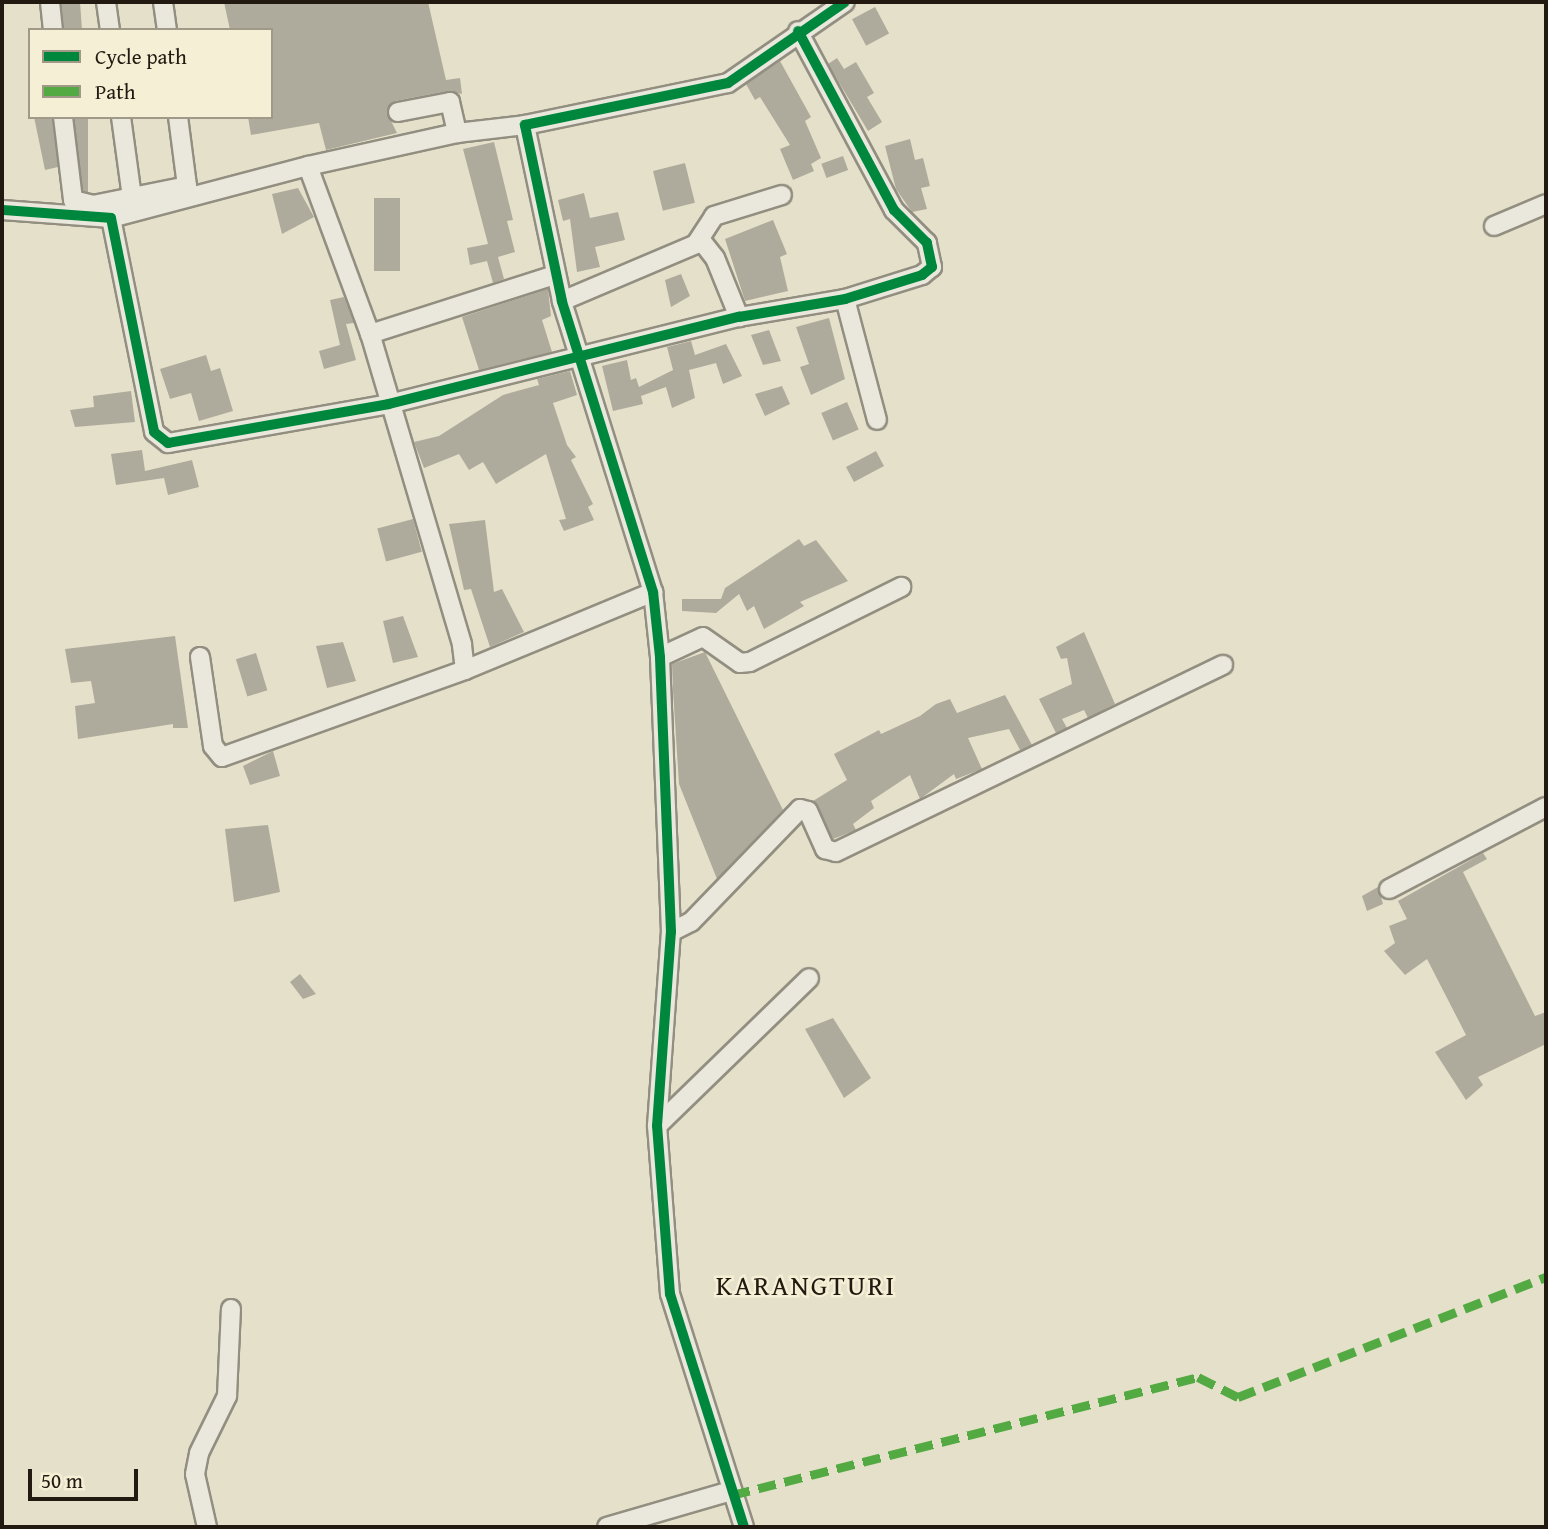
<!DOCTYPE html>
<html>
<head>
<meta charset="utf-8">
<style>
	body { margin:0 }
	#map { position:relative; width:1548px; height:1529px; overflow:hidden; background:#e5e0ca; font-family:"Gentium Book Plus",serif }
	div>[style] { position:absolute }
	.building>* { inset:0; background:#afab9c; transform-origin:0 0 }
	.roads { filter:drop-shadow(2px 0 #928e80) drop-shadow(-2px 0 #928e80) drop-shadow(0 2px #928e80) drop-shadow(0 -2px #928e80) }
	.minor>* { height:18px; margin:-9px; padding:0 9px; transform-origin:9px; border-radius:9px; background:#eae8dc }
	.quiet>* { height:9px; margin-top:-4.5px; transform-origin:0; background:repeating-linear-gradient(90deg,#53a942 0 18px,transparent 0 27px) }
	.cycleway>* { height:10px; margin:-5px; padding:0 5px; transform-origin:5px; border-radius:5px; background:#00873e }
	span { translate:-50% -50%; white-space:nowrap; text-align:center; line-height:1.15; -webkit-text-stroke:5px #f5efd5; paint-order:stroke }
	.quarter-label { font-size:28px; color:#221911; letter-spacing:2px }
	.frame { position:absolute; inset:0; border:4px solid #221911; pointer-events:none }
	.legend { position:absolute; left:28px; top:28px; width:245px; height:91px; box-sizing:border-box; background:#f5efd5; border:2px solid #a19987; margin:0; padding:9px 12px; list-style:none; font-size:21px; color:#221911 }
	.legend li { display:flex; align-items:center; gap:14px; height:35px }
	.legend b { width:35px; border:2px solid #a19987 }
	.scale { position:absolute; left:28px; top:1469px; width:110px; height:32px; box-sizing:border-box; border:4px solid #221911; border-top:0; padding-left:9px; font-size:21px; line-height:24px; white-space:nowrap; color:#221911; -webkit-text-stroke:5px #f5efd5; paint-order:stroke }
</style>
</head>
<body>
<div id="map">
	<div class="building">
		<i style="clip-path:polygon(61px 2px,80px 2px,82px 30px,64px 30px)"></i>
		<i style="clip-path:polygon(224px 2px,428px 2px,446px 80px,460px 78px,462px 94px,448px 91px,395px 101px,387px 113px,397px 133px,326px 150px,319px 123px,251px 135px,248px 117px,271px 117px,271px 30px,230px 30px)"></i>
		<i style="left:875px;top:7px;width:30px;height:26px;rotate:62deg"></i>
		<i style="clip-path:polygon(837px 58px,844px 69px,856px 62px,874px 93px,867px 97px,882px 122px,868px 131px,828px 64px)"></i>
		<i style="clip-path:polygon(780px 61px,811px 117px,805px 121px,821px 158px,811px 164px,814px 171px,793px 180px,780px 149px,790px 145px,760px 97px,755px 100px,746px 84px)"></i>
		<i style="clip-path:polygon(34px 117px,52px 117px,58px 167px,45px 170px)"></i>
		<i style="left:74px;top:117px;width:14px;height:75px"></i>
		<i style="clip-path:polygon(910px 139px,915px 160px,923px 158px,930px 186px,921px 188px,927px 209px,912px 212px,896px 189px,885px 146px)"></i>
		<i style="clip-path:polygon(494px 142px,513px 220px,507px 221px,515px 252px,498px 257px,504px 279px,493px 283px,487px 261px,470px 265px,467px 248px,488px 244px,463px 149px)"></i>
		<i style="left:843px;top:156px;width:15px;height:23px;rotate:70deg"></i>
		<i style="left:685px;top:163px;width:41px;height:33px;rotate:76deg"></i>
		<i style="clip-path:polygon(298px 188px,314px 217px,282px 234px,272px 194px)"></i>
		<i style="clip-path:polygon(584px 193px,590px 218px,618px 212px,625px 240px,595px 247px,600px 267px,577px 272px,570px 219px,563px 221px,558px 200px)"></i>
		<i style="left:374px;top:198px;width:26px;height:73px"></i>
		<i style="clip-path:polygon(773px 220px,787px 254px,780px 257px,788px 291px,745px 301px,725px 239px)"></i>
		<i style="clip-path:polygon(681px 274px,690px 296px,671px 307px,665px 280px)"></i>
		<i style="clip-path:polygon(548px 289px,551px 316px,542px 320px,552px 352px,479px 370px,462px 317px)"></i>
		<i style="clip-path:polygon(344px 297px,354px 323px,346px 324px,356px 360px,324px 369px,319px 351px,340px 345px,330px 300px)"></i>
		<i style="clip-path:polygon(829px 318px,845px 379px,811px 395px,800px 367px,809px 364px,796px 327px)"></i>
		<i style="clip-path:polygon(769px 330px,781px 361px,763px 365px,751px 335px)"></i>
		<i style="clip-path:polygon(691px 341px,695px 355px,726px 344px,742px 376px,723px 384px,716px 363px,689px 370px,695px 398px,672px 408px,666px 387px,641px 396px,643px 404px,613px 411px,602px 366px,627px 360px,631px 380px,636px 378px,639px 387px,673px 370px,667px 347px)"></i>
		<i style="clip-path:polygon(206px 355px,211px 371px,220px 368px,233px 411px,199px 421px,191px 393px,170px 399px,160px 369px)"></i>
		<i style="clip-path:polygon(570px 371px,577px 395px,553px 403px,567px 445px,576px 457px,571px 460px,593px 504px,588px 507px,594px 520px,564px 531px,559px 520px,566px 519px,546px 454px,496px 484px,483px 462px,469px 470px,459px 454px,424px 468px,414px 442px,439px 436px,503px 395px,539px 385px,537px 379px)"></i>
		<i style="clip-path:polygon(782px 386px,790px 404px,765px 416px,755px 394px)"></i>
		<i style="clip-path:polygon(131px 391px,135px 422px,75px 427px,70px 410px,94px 407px,93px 396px)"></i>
		<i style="left:847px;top:402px;width:30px;height:28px;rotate:67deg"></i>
		<i style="clip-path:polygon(142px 450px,145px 471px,192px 460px,199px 487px,168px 495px,164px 478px,116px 485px,111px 454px)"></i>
		<i style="left:876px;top:451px;width:17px;height:34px;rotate:62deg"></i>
		<i style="left:413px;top:519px;width:34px;height:37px;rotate:75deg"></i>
		<i style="clip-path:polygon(485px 520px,494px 592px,502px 589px,524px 632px,490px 647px,471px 589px,464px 590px,449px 524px)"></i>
		<i style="clip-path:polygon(799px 539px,804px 546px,816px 540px,848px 581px,800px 602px,804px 606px,764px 629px,754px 606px,747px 611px,739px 594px,716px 613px,682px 611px,682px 599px,721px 599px,725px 588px)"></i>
		<i style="clip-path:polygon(403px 616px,418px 657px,393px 663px,383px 621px)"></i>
		<i style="clip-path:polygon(1084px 632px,1115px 704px,1088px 718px,1084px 710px,1062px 719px,1067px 728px,1056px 733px,1039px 699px,1072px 684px,1067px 658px,1061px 659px,1056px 647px)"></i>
		<i style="clip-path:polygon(175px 636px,188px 728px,173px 728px,173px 724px,78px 739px,75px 706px,95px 703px,91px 681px,71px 683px,65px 649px)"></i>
		<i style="clip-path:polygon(343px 642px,356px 681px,327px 688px,316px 646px)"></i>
		<i style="clip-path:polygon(705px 652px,783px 810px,717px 879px,679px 784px,673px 690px,672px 664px)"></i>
		<i style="left:256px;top:653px;width:39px;height:21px;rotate:73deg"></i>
		<i style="clip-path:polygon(1005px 695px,1032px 745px,1020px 750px,1009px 729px,968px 738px,982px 769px,956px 779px,954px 774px,920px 799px,910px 775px,871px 801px,874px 808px,853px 824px,856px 830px,833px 839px,813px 801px,847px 780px,834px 754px,879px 730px,881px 734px,920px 716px,936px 704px,950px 699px,957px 713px)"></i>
		<i style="clip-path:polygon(273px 751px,280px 776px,250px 785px,243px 766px)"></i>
		<i style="clip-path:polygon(268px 825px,280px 892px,234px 902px,225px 829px)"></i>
		<i style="clip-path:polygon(1483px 853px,1487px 859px,1463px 872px,1535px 1016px,1546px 1012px,1546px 1044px,1478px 1077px,1483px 1085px,1466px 1100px,1435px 1052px,1466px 1035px,1427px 959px,1405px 975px,1384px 951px,1395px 943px,1389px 926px,1407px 919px,1398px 901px)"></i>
		<i style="clip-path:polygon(1378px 887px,1383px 904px,1367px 911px,1362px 896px)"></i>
		<i style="clip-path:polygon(300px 974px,316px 994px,303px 999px,290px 982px)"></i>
		<i style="clip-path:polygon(833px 1018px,871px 1078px,844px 1098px,805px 1029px)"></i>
	</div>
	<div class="roads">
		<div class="minor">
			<i style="left:50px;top:2px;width:28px;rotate:84deg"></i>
			<i style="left:106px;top:2px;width:28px;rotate:82deg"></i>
			<i style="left:163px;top:2px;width:28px;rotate:82deg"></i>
			<i style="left:398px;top:112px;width:53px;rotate:-10.9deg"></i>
			<i style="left:450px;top:102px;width:32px;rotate:77deg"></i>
			<i style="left:63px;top:117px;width:84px;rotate:83.1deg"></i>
			<i style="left:73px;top:200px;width:21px;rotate:14deg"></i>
			<i style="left:93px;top:205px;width:96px;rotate:-11.4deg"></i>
			<i style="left:187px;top:186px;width:70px;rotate:-97.4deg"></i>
			<i style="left:121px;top:117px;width:81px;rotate:82.2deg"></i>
			<i style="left:2px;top:210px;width:109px;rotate:4.2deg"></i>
			<i style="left:111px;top:218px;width:218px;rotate:78.6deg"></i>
			<i style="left:154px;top:432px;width:18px;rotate:38deg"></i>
			<i style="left:168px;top:443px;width:224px;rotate:-10deg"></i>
			<i style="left:389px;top:404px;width:361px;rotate:-14deg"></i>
			<i style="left:739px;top:317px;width:108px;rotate:-9.6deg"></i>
			<i style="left:845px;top:299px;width:81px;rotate:-17.3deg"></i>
			<i style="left:922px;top:275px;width:13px;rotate:-39deg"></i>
			<i style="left:932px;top:267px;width:25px;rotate:-102deg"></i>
			<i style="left:927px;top:243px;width:47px;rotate:-135deg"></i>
			<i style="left:894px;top:210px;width:203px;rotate:-118.2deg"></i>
			<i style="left:111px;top:218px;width:204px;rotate:-14.8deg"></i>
			<i style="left:308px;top:166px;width:153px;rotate:-12.5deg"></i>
			<i style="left:457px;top:133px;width:68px;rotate:-6.7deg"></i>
			<i style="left:1494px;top:226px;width:56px;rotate:-22.9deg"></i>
			<i style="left:700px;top:239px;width:24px;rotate:52deg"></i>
			<i style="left:715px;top:258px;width:64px;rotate:67.9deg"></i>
			<i style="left:845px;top:299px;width:125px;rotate:75.2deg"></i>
			<i style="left:562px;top:301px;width:146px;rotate:-23deg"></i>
			<i style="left:696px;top:244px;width:33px;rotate:-57deg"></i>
			<i style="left:714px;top:216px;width:71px;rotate:-17.2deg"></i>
			<i style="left:370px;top:334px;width:194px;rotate:-17.7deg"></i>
			<i style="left:200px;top:657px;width:90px;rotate:81.7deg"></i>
			<i style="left:213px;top:746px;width:14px;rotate:51deg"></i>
			<i style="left:222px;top:757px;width:258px;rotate:-19.7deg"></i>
			<i style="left:465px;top:670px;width:26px;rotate:-97deg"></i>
			<i style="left:462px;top:644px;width:323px;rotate:-106.5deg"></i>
			<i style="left:370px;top:334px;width:179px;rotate:-110.3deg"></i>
			<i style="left:660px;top:657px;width:47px;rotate:-24.9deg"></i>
			<i style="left:703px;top:637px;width:45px;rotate:35.1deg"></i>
			<i style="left:740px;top:663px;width:10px;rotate:-6deg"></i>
			<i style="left:750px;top:662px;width:169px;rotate:-26.4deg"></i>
			<i style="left:465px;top:670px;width:204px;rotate:-22.5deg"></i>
			<i style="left:1389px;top:889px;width:177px;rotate:-27.6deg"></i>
			<i style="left:671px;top:932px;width:22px;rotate:-27deg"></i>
			<i style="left:691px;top:922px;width:157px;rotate:-46deg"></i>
			<i style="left:800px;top:809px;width:8px;rotate:14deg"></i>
			<i style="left:808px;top:811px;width:42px;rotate:65.9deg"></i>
			<i style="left:825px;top:849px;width:11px;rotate:15deg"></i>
			<i style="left:836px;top:852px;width:430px;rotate:-25.8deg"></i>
			<i style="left:657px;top:1126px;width:212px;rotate:-44.2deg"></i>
			<i style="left:207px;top:1527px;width:54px;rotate:-102.8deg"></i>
			<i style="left:195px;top:1474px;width:21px;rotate:-79deg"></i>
			<i style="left:199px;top:1453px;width:64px;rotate:-63.8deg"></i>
			<i style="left:227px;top:1396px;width:87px;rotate:-87.4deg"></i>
			<i style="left:607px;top:1527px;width:129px;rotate:-16.2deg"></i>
			<i style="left:744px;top:1527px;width:244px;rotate:-107.6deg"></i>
			<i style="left:670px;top:1294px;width:169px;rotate:-94.4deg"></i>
			<i style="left:657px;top:1126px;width:195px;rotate:-85.9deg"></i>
			<i style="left:671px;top:932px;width:275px;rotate:-92.3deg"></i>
			<i style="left:660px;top:657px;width:65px;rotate:-96.1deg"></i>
			<i style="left:653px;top:592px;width:305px;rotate:-107.4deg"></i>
			<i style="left:562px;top:301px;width:180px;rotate:-101.9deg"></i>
			<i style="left:525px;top:125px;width:207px;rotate:-11.7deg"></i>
			<i style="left:728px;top:83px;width:142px;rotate:-34.7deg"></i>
		</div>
	</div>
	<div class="quiet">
		<i style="left:732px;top:1495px;width:481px;rotate:-14.2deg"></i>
		<i style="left:1198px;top:1377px;width:45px;rotate:26.6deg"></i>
		<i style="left:1238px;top:1397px;width:331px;rotate:-21.3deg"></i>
	</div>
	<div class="cycleway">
		<i style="left:2px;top:210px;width:109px;rotate:4.2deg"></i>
		<i style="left:111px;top:218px;width:218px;rotate:78.6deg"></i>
		<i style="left:154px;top:432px;width:18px;rotate:38deg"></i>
		<i style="left:168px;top:443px;width:224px;rotate:-10deg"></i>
		<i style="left:389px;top:404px;width:361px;rotate:-14deg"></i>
		<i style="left:739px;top:317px;width:108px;rotate:-9.6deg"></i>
		<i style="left:845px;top:299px;width:81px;rotate:-17.3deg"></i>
		<i style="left:922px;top:275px;width:13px;rotate:-39deg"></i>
		<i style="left:932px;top:267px;width:25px;rotate:-102deg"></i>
		<i style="left:927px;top:243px;width:47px;rotate:-135deg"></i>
		<i style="left:894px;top:210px;width:203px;rotate:-118.2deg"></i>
		<i style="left:744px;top:1527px;width:244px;rotate:-107.6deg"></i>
		<i style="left:670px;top:1294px;width:169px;rotate:-94.4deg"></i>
		<i style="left:657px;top:1126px;width:195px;rotate:-85.9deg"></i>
		<i style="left:671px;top:932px;width:275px;rotate:-92.3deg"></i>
		<i style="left:660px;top:657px;width:65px;rotate:-96.1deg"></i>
		<i style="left:653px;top:592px;width:305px;rotate:-107.4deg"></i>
		<i style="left:562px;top:301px;width:180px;rotate:-101.9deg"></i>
		<i style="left:525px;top:125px;width:207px;rotate:-11.7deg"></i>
		<i style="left:728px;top:83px;width:142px;rotate:-34.7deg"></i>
	</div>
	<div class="quarter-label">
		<span style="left:806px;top:1285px">KARANGTURI</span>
	</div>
	<div class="frame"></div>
	<ul class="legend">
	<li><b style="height:9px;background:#00873e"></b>Cycle path</li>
	<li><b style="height:9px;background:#53a942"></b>Path</li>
	</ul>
	<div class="scale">50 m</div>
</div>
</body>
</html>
